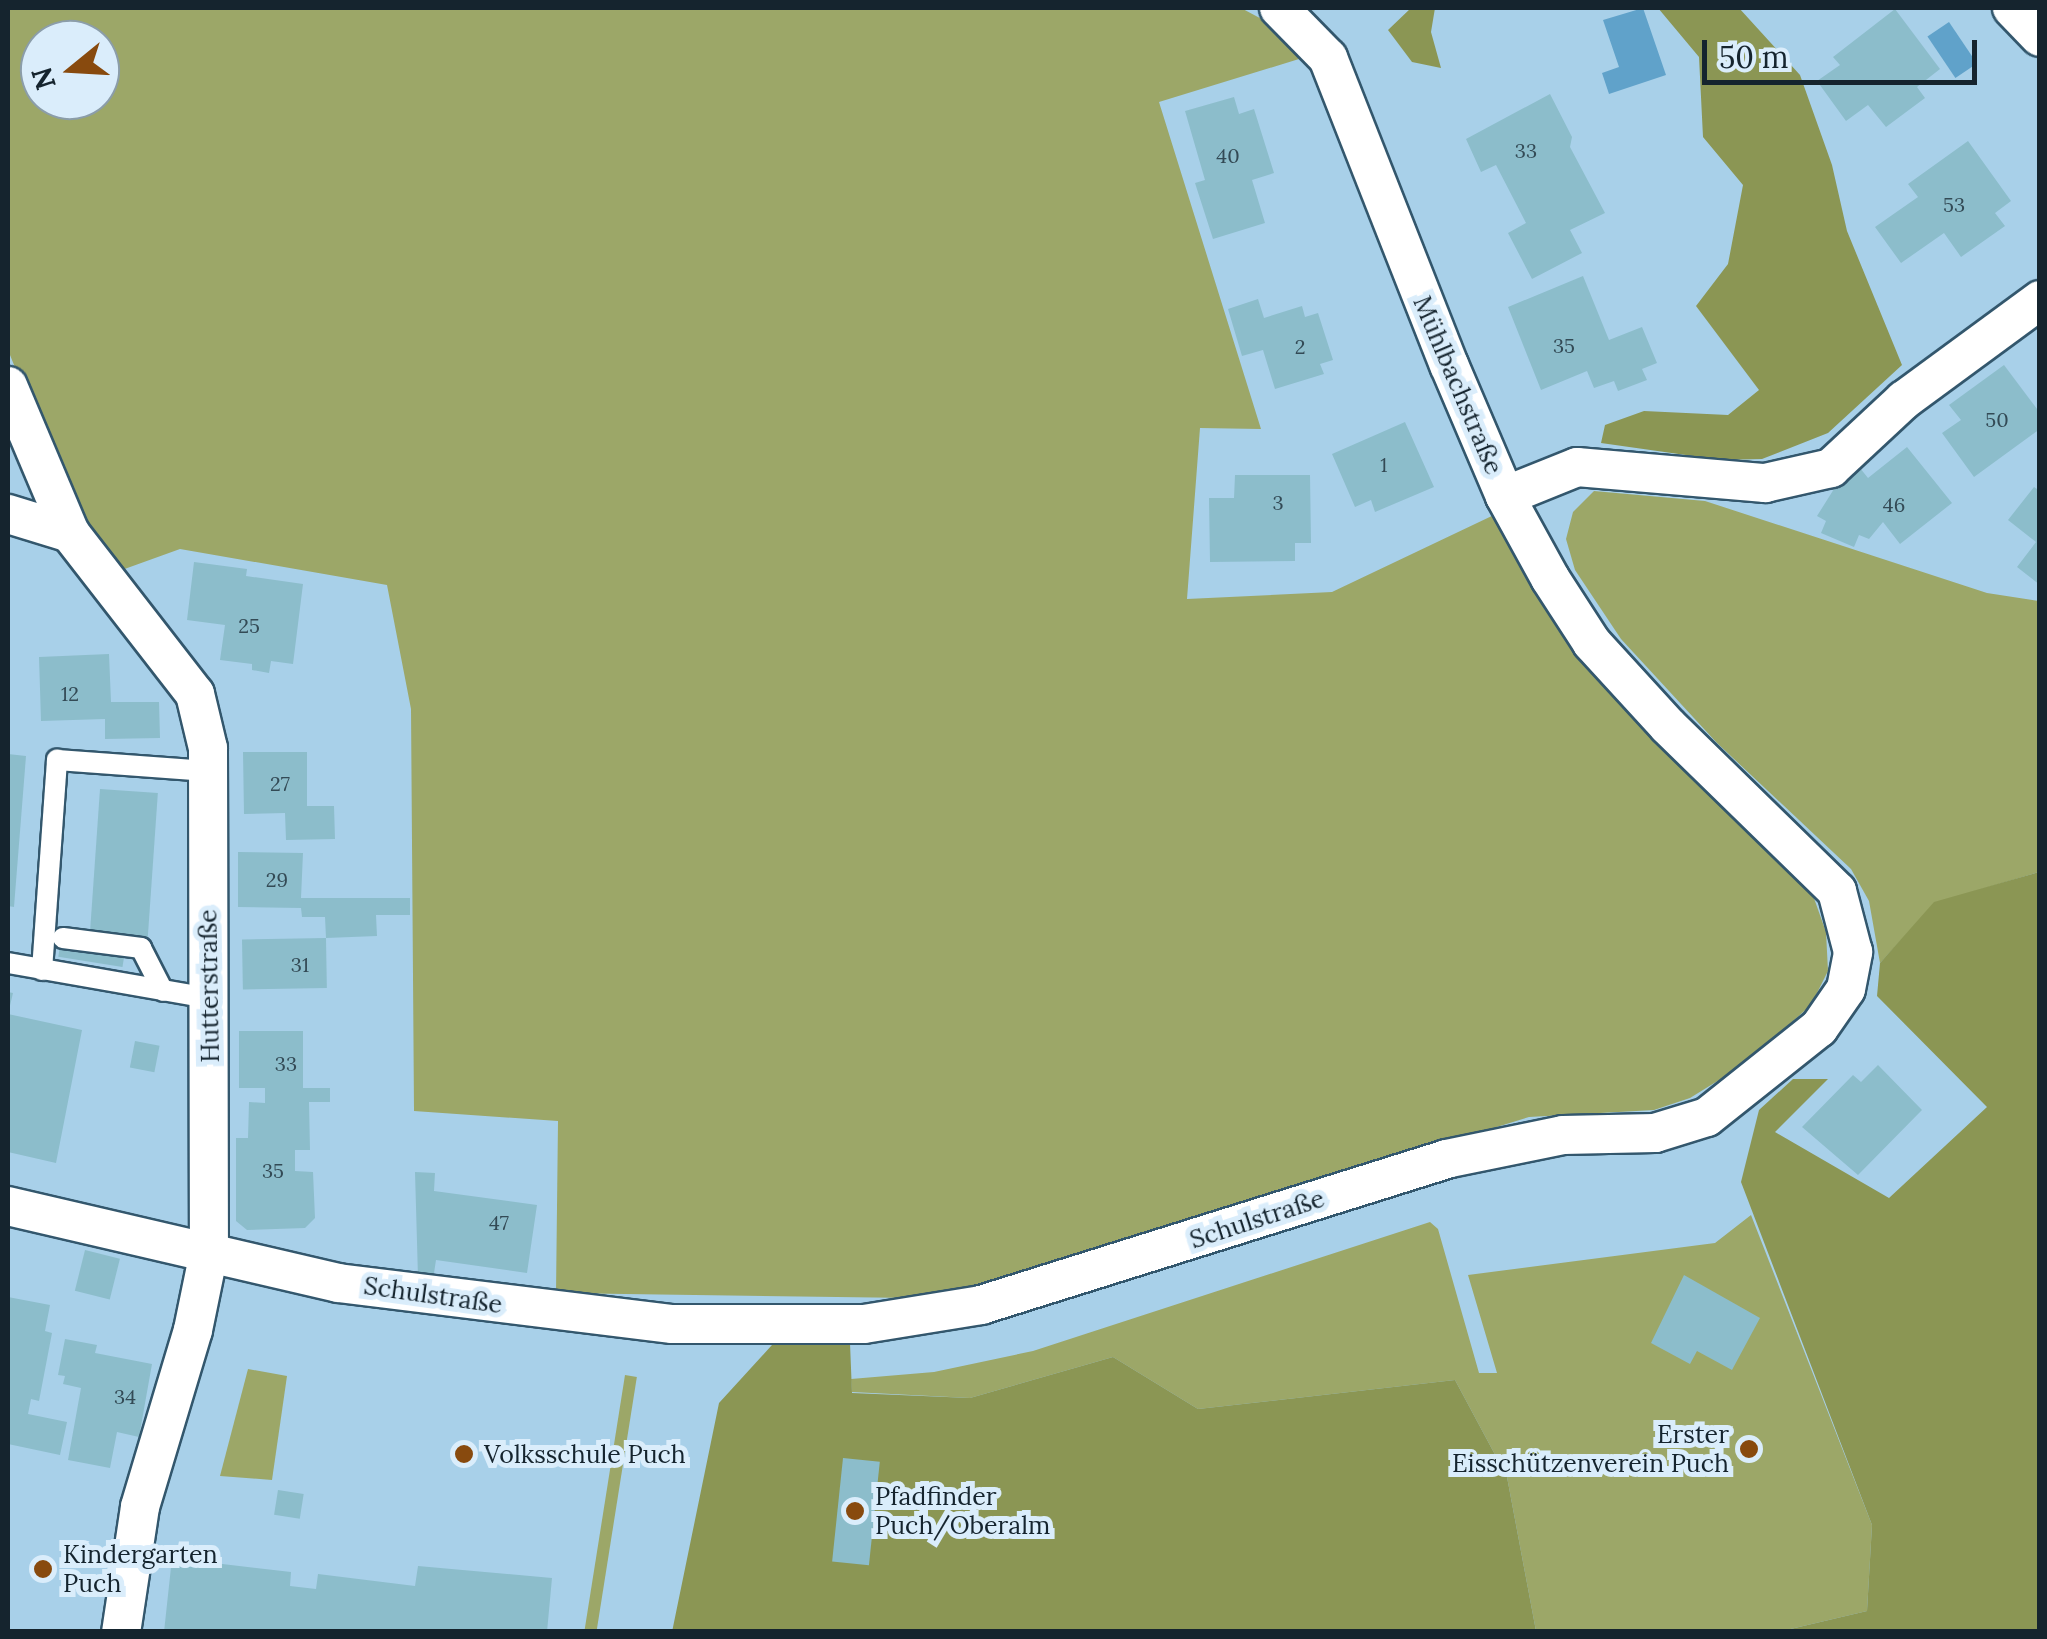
<!DOCTYPE html>
<html>
<head>
<meta charset="utf-8">
<style>
	body { margin:0 }
	#map { position:relative; width:2047px; height:1639px; overflow:hidden; background:#a8d0e9; font-family:Lora,serif }
	div>[style] { position:absolute }
	.green>* { inset:0; background:#9ca768; transform-origin:0 0 }
	.forest>* { inset:0; background:#8b9654 }
	.water>* { inset:0; background:#60a2ca; transform-origin:0 0 }
	.building>* { inset:0; background:#8cbdcb; transform-origin:0 0 }
	.roads { filter:drop-shadow(2px 0 #33576d) drop-shadow(-2px 0 #33576d) drop-shadow(0 2px #33576d) drop-shadow(0 -2px #33576d) }
	.service>* { height:20px; margin:-10px; padding:0 10px; transform-origin:10px; border-radius:10px; background:#fff }
	.minor>* { height:38px; margin:-19px; padding:0 19px; transform-origin:19px; border-radius:19px; background:#fff }
	.dots>* { width:28px; height:28px; translate:-50% -50%; box-sizing:border-box; border:5px solid #daedfb; border-radius:50% }
	span { translate:-50% -50%; white-space:nowrap; text-align:center; line-height:1.15; -webkit-text-stroke:10px #daedfb; paint-order:stroke }
	.number-label { font-size:20px; color:#334a55 }
	.number-label span { -webkit-text-stroke-width:0 }
	.street-label { font-size:25px; color:#15242e }
	.poi-label { font-size:25px; color:#15242e }
	.right { translate:-100% -50%; text-align:right }
	.left { translate:0 -50%; text-align:left }
	.frame { position:absolute; inset:0; border:10px solid #15242e; pointer-events:none }
	.north { position:absolute; left:20px; top:20px; width:100px; height:100px; box-sizing:border-box; background:#daedfb; border:2px solid #8b9da9; border-radius:50%; rotate:252deg; font-size:28px; font-weight:700; line-height:40px; text-align:center; color:#15242e }
	.north::after { content:''; display:block; margin:auto; width:35px; height:45px; background:#884a0e; clip-path:polygon(50% 0,100% 100%,50% 72%,0 100%) }
	.scale { position:absolute; left:1702px; top:40px; width:275px; height:45px; box-sizing:border-box; border:5px solid #15242e; border-top:0; padding-left:12px; font-size:30px; line-height:35px; white-space:nowrap; color:#15242e; -webkit-text-stroke:8px #daedfb; paint-order:stroke }
</style>
</head>
<body>
<div id="map">
	<div class="green">
		<i style="clip-path:polygon(evenodd,8px 8px,1241px 8px,1271px 24px,1299px 59px,1159px 102px,1261px 429px,1200px 428px,1187px 599px,1332px 592px,1496px 514px,1550px 613px,1639px 726px,1810px 887px,1826px 932px,1828px 971px,1811px 1005px,1745px 1064px,1690px 1098px,1654px 1110px,1529px 1117px,967px 1290px,912px 1298px,556px 1293px,558px 1121px,414px 1111px,411px 709px,387px 585px,180px 549px,119px 571px,80px 517px,36px 420px,8px 350px,8px 8px,40px 40px,100px 40px,100px 100px,40px 100px,40px 40px)"></i>
		<i style="clip-path:polygon(1594px 491px,1705px 501px,1987px 593px,2039px 601px,2039px 872px,1935px 903px,1880px 963px,1869px 901px,1851px 869px,1717px 743px,1621px 639px,1575px 570px,1566px 539px,1573px 512px)"></i>
		<i style="clip-path:polygon(1751px 1215px,1872px 1525px,1867px 1611px,1782px 1631px,1536px 1631px,1507px 1477px,1455px 1380px,1198px 1409px,1113px 1357px,970px 1398px,852px 1392px,851px 1379px,934px 1372px,1033px 1351px,1430px 1222px,1438px 1229px,1479px 1373px,1497px 1373px,1468px 1275px,1715px 1243px)"></i>
		<i style="clip-path:polygon(248px 1369px,287px 1376px,272px 1480px,220px 1476px)"></i>
		<i style="left:625px;top:1375px;width:12px;height:258px;rotate:9deg"></i>
	</div>
	<div class="forest">
		<i style="clip-path:polygon(1411px 8px,1435px 8px,1431px 32px,1441px 68px,1412px 62px,1388px 30px)"></i>
		<i style="clip-path:polygon(1658px 8px,1739px 8px,1800px 75px,1832px 165px,1847px 231px,1902px 365px,1828px 433px,1762px 459px,1721px 460px,1601px 443px,1605px 425px,1644px 411px,1728px 415px,1759px 390px,1696px 306px,1728px 264px,1743px 185px,1703px 137px,1699px 57px)"></i>
		<i style="clip-path:polygon(2039px 872px,2039px 1631px,1782px 1631px,1867px 1611px,1872px 1525px,1741px 1182px,1759px 1110px,1793px 1079px,1828px 1079px,1775px 1132px,1889px 1198px,1987px 1107px,1877px 996px,1880px 963px,1934px 902px)"></i>
		<i style="clip-path:polygon(850px 1343px,852px 1393px,970px 1398px,1113px 1357px,1198px 1409px,1455px 1380px,1507px 1477px,1536px 1631px,672px 1632px,719px 1403px,772px 1345px)"></i>
	</div>
	<div class="water">
		<i style="clip-path:polygon(1643px 8px,1666px 75px,1609px 94px,1602px 73px,1619px 67px,1603px 20px)"></i>
		<i style="left:1949px;top:22px;width:50px;height:26px;rotate:56deg"></i>
	</div>
	<div class="building">
		<i style="clip-path:polygon(1895px 9px,1940px 69px,1917px 87px,1925px 98px,1886px 127px,1868px 105px,1846px 121px,1817px 81px,1840px 65px,1833px 57px)"></i>
		<i style="clip-path:polygon(1550px 94px,1572px 137px,1570px 147px,1605px 213px,1570px 230px,1582px 253px,1532px 279px,1508px 233px,1526px 223px,1496px 165px,1481px 172px,1466px 139px)"></i>
		<i style="clip-path:polygon(1234px 97px,1239px 114px,1254px 109px,1274px 173px,1252px 180px,1265px 223px,1213px 239px,1195px 183px,1205px 180px,1185px 111px)"></i>
		<i style="clip-path:polygon(1968px 141px,2011px 201px,1995px 213px,2005px 226px,1961px 257px,1944px 233px,1901px 263px,1875px 227px,1918px 197px,1908px 184px)"></i>
		<i style="clip-path:polygon(1583px 276px,1609px 340px,1642px 327px,1657px 363px,1642px 369px,1647px 380px,1618px 391px,1614px 381px,1594px 388px,1587px 371px,1541px 390px,1508px 307px)"></i>
		<i style="clip-path:polygon(1258px 299px,1264px 318px,1302px 306px,1305px 317px,1318px 313px,1333px 360px,1320px 364px,1324px 374px,1275px 389px,1263px 350px,1242px 356px,1228px 309px)"></i>
		<i style="clip-path:polygon(2004px 365px,2040px 413px,2040px 429px,1974px 477px,1942px 433px,1961px 420px,1949px 405px)"></i>
		<i style="clip-path:polygon(1405px 422px,1434px 487px,1375px 512px,1371px 500px,1355px 507px,1332px 454px)"></i>
		<i style="clip-path:polygon(1907px 447px,1952px 503px,1900px 544px,1883px 522px,1869px 539px,1859px 535px,1854px 547px,1821px 533px,1826px 521px,1817px 516px,1839px 481px,1860px 468px,1868px 478px)"></i>
		<i style="clip-path:polygon(1235px 475px,1310px 475px,1311px 543px,1295px 543px,1295px 561px,1210px 562px,1209px 498px,1234px 498px)"></i>
		<i style="clip-path:polygon(2034px 487px,2040px 491px,2040px 585px,2017px 567px,2036px 542px,2008px 520px)"></i>
		<i style="clip-path:polygon(194px 562px,247px 569px,246px 576px,303px 584px,293px 664px,271px 661px,269px 673px,252px 670px,252px 664px,220px 660px,225px 625px,187px 620px)"></i>
		<i style="clip-path:polygon(109px 654px,111px 702px,159px 702px,160px 738px,105px 739px,105px 719px,41px 721px,39px 657px)"></i>
		<i style="clip-path:polygon(243px 752px,307px 752px,307px 806px,334px 806px,335px 839px,286px 840px,285px 813px,244px 814px)"></i>
		<i style="clip-path:polygon(8px 754px,26px 756px,14px 907px,8px 906px)"></i>
		<i style="left:100px;top:789px;width:58px;height:146px;rotate:4deg"></i>
		<i style="clip-path:polygon(238px 852px,303px 853px,301px 898px,410px 898px,410px 915px,376px 915px,377px 936px,326px 938px,325px 917px,302px 917px,301px 908px,238px 907px)"></i>
		<i style="left:326px;top:938px;width:50px;height:84px;rotate:89deg"></i>
		<i style="left:60px;top:946px;width:65px;height:11px;rotate:9deg"></i>
		<i style="clip-path:polygon(8px 992px,13px 993px,8px 1014px,82px 1030px,56px 1163px,8px 1152px)"></i>
		<i style="clip-path:polygon(239px 1031px,303px 1031px,303px 1088px,330px 1088px,330px 1102px,309px 1102px,310px 1150px,295px 1150px,295px 1171px,313px 1172px,315px 1218px,305px 1228px,247px 1230px,236px 1221px,236px 1138px,248px 1138px,249px 1102px,265px 1103px,265px 1088px,239px 1088px)"></i>
		<i style="left:135px;top:1041px;width:25px;height:27px;rotate:11deg"></i>
		<i style="clip-path:polygon(1878px 1065px,1922px 1110px,1858px 1175px,1802px 1127px,1853px 1075px,1861px 1082px)"></i>
		<i style="clip-path:polygon(415px 1172px,435px 1173px,434px 1191px,537px 1205px,527px 1273px,436px 1260px,433px 1280px,418px 1277px)"></i>
		<i style="left:85px;top:1250px;width:36px;height:42px;rotate:14deg"></i>
		<i style="clip-path:polygon(1684px 1275px,1760px 1318px,1732px 1370px,1697px 1351px,1690px 1364px,1651px 1343px)"></i>
		<i style="clip-path:polygon(8px 1297px,50px 1305px,45px 1331px,52px 1333px,39px 1401px,31px 1399px,28px 1414px,67px 1422px,60px 1455px,8px 1444px)"></i>
		<i style="clip-path:polygon(65px 1339px,97px 1345px,95px 1353px,152px 1364px,139px 1437px,117px 1432px,110px 1468px,68px 1460px,81px 1388px,63px 1384px,65px 1376px,58px 1375px)"></i>
		<i style="left:843px;top:1458px;width:37px;height:104px;rotate:6deg"></i>
		<i style="left:278px;top:1490px;width:26px;height:25px;rotate:9deg"></i>
		<i style="clip-path:polygon(172px 1558px,291px 1572px,290px 1586px,316px 1589px,318px 1574px,415px 1586px,418px 1566px,552px 1578px,547px 1632px,164px 1632px)"></i>
	</div>
	<div class="roads">
		<div class="service">
			<i style="left:63px;top:938px;width:79px;rotate:7.3deg"></i>
			<i style="left:141px;top:948px;width:48px;rotate:62.9deg"></i>
			<i style="left:8px;top:963px;width:204px;rotate:9.9deg"></i>
			<i style="left:42px;top:970px;width:211px;rotate:-85.9deg"></i>
			<i style="left:57px;top:760px;width:151px;rotate:4.2deg"></i>
		</div>
		<div class="minor">
			<i style="left:2012px;top:8px;width:40px;rotate:46deg"></i>
			<i style="left:8px;top:386px;width:160px;rotate:67.1deg"></i>
			<i style="left:70px;top:533px;width:204px;rotate:52.2deg"></i>
			<i style="left:195px;top:694px;width:56px;rotate:76.5deg"></i>
			<i style="left:208px;top:748px;width:504px;rotate:89.89deg"></i>
			<i style="left:209px;top:1252px;width:80px;rotate:101.6deg"></i>
			<i style="left:193px;top:1330px;width:185px;rotate:106.7deg"></i>
			<i style="left:140px;top:1507px;width:126px;rotate:98.6deg"></i>
			<i style="left:1505px;top:496px;width:78px;rotate:-21.9deg"></i>
			<i style="left:1577px;top:467px;width:189px;rotate:4.9deg"></i>
			<i style="left:1765px;top:483px;width:68px;rotate:-12.8deg"></i>
			<i style="left:1831px;top:468px;width:100px;rotate:-43deg"></i>
			<i style="left:1904px;top:400px;width:169px;rotate:-36.3deg"></i>
			<i style="left:8px;top:514px;width:65px;rotate:17deg"></i>
			<i style="left:8px;top:1206px;width:339px;rotate:13.1deg"></i>
			<i style="left:338px;top:1283px;width:337px;rotate:7deg"></i>
			<i style="left:672px;top:1324px;width:192px"></i>
			<i style="left:864px;top:1324px;width:119px;rotate:-9.2deg"></i>
			<i style="left:981px;top:1305px;width:487px;rotate:-17.4deg"></i>
			<i style="left:1446px;top:1159px;width:119px;rotate:-11.6deg"></i>
			<i style="left:1563px;top:1135px;width:92px;rotate:-1.2deg"></i>
			<i style="left:1655px;top:1133px;width:54px;rotate:-17.1deg"></i>
			<i style="left:1707px;top:1117px;width:143px;rotate:-38.5deg"></i>
			<i style="left:1819px;top:1028px;width:47px;rotate:-55.3deg"></i>
			<i style="left:1846px;top:989px;width:38px;rotate:-79deg"></i>
			<i style="left:1853px;top:952px;width:63px;rotate:-104.7deg"></i>
			<i style="left:1837px;top:891px;width:236px;rotate:-135.7deg"></i>
			<i style="left:1668px;top:726px;width:113px;rotate:-132.5deg"></i>
			<i style="left:1592px;top:643px;width:77px;rotate:-122.9deg"></i>
			<i style="left:1550px;top:578px;width:94px;rotate:-118.8deg"></i>
			<i style="left:1505px;top:496px;width:142px;rotate:-113.1deg"></i>
			<i style="left:1449px;top:365px;width:330px;rotate:-111.5deg"></i>
			<i style="left:1328px;top:58px;width:70px;rotate:-134.4deg"></i>
		</div>
	</div>
	<div class="dots">
		<i style="left:1749px;top:1449px;background:#884a0e"></i>
		<i style="left:464px;top:1454px;background:#884a0e"></i>
		<i style="left:855px;top:1511px;background:#884a0e"></i>
		<i style="left:43px;top:1569px;background:#884a0e"></i>
	</div>
	<div class="number-label">
		<span style="left:1526px;top:150px">33</span>
		<span style="left:1228px;top:155px">40</span>
		<span style="left:1954px;top:204px">53</span>
		<span style="left:1564px;top:345px">35</span>
		<span style="left:1300px;top:346px">2</span>
		<span style="left:1997px;top:419px">50</span>
		<span style="left:1384px;top:464px">1</span>
		<span style="left:1278px;top:502px">3</span>
		<span style="left:1894px;top:504px">46</span>
		<span style="left:249px;top:625px">25</span>
		<span style="left:70px;top:693px">12</span>
		<span style="left:280px;top:783px">27</span>
		<span style="left:277px;top:879px">29</span>
		<span style="left:300px;top:964px">31</span>
		<span style="left:286px;top:1063px">33</span>
		<span style="left:273px;top:1170px">35</span>
		<span style="left:499px;top:1222px">47</span>
		<span style="left:125px;top:1396px">34</span>
	</div>
	<div class="street-label">
		<span style="left:1458px;top:385px;rotate:67deg">Mühlbachstraße</span>
		<span style="left:209px;top:986px;rotate:-91deg">Hutterstraße</span>
		<span style="left:1257px;top:1219px;rotate:-18deg">Schulstraße</span>
		<span style="left:433px;top:1295px;rotate:8deg">Schulstraße</span>
	</div>
	<div class="poi-label">
		<span class="right" style="left:1729px;top:1449px">Erster<br>Eisschützenverein Puch</span>
		<span class="left" style="left:484px;top:1454px">Volksschule Puch</span>
		<span class="left" style="left:875px;top:1511px">Pfadfinder<br>Puch/Oberalm</span>
		<span class="left" style="left:63px;top:1569px">Kindergarten<br>Puch</span>
	</div>
	<div class="frame"></div>
	<div class="north">N</div>
	<div class="scale">50 m</div>
</div>
</body>
</html>
